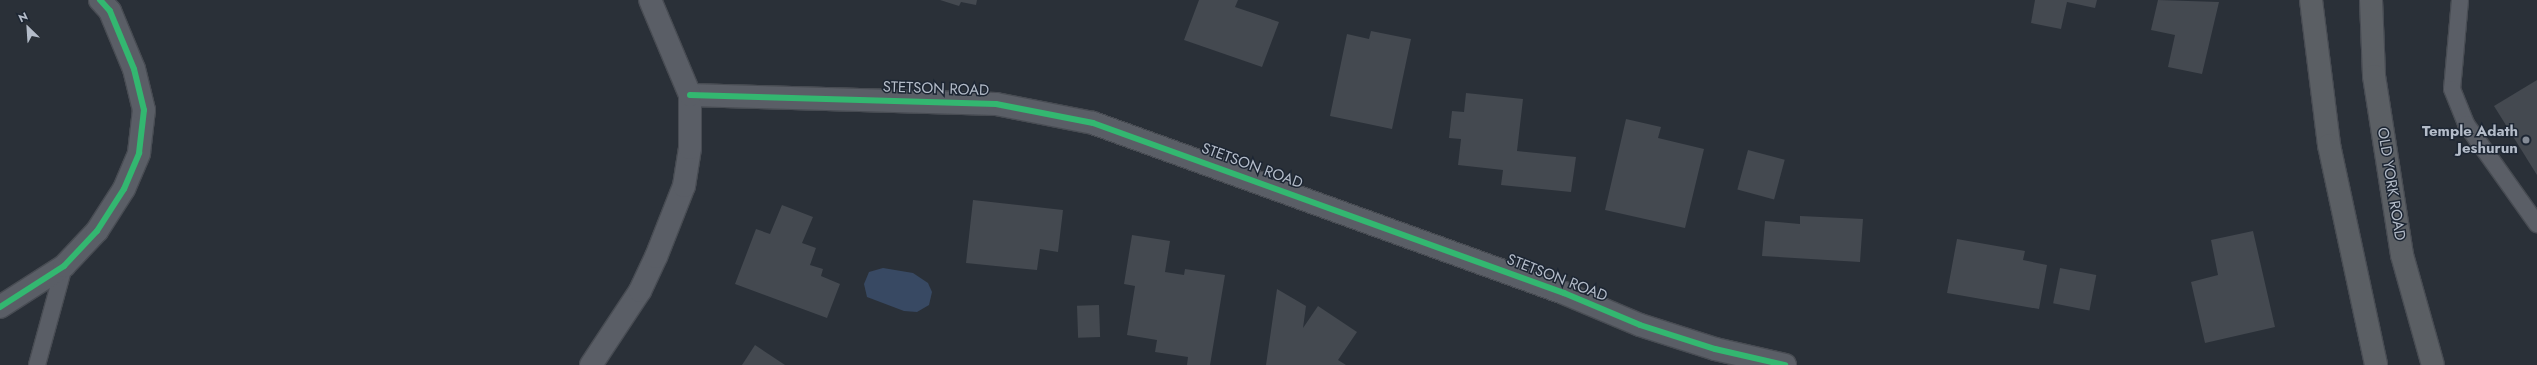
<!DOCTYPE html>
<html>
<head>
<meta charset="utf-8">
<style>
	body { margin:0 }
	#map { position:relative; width:2537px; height:365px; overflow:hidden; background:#2a3038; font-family:Jost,sans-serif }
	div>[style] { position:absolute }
	.water>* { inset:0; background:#384963 }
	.building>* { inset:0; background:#444950; transform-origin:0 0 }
	.roads { filter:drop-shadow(1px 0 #484c53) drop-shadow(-1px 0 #484c53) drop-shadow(0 1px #484c53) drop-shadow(0 -1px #484c53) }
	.service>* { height:16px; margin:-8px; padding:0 8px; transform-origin:8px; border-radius:8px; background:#5a5e66 }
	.minor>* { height:22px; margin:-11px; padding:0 11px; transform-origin:11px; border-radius:11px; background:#5a5e66 }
	.trunk>* { height:22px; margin:-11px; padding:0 11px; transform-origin:11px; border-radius:11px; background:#5b5f64 }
	.cycleway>* { height:6px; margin:-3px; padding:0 3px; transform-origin:3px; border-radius:3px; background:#33b770 }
	.dots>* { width:11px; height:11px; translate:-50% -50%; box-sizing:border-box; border:2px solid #1d2633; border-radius:50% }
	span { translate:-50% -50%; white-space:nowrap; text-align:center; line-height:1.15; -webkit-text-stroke:3px #1d2633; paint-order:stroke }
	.street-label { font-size:15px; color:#b4bcc9 }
	.poi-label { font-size:15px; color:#b4bcc9; font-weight:700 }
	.right { translate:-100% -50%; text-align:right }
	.north { position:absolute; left:8px; top:8px; width:40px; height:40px; -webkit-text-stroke:3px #1d2633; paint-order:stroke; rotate:335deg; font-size:11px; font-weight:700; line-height:16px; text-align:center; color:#b4bcc9 }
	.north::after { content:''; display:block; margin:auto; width:14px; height:18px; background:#b4bcc9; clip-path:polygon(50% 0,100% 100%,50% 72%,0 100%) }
</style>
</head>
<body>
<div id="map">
	<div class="water">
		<i style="clip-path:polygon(883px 268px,913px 273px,928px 283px,932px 292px,929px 305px,917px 312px,904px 311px,867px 297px,864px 284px,869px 272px)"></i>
	</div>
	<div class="building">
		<i style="clip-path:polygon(940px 0,977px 0,976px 5px,961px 2px,959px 6px)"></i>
		<i style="clip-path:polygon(1199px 0,1238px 0,1235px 7px,1279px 22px,1262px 67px,1184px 40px)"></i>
		<i style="clip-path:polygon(2035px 0,2097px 0,2095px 8px,2067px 2px,2061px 29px,2031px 23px)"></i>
		<i style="clip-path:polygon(2158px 0,2219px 2px,2202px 74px,2168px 67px,2175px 35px,2151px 30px)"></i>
		<i style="clip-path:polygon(1371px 31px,1411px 39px,1392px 129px,1330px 116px,1347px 34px,1369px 39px)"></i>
		<i style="clip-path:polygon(2537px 80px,2537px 175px,2494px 106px)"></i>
		<i style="clip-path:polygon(1466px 93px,1523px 99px,1517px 151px,1576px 157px,1571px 192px,1501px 185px,1503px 170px,1458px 165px,1461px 139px,1449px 138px,1452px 111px,1464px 112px)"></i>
		<i style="clip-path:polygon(1626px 119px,1661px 127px,1658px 138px,1704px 149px,1685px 228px,1605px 210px)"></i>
		<i style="left:1748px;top:150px;width:38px;height:41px;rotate:15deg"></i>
		<i style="clip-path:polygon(973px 200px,1063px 210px,1058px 252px,1040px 249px,1037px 270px,966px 263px)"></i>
		<i style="clip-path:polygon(782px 205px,813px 217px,802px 243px,816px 248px,810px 265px,823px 269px,821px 276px,840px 284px,827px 318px,735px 284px,756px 229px,770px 234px)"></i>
		<i style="clip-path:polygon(1800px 216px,1863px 219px,1860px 262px,1762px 256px,1765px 221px,1800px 224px)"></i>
		<i style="clip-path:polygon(2253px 231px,2275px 327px,2205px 343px,2191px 282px,2218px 275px,2211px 240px)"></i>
		<i style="clip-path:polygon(1132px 235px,1170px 241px,1165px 272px,1184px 275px,1185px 269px,1225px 275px,1210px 365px,1187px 365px,1188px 357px,1155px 352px,1157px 340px,1127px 335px,1135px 286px,1124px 284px)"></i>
		<i style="clip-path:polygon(1957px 239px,2025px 251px,2023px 260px,2047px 265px,2039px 309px,1947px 293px)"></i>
		<i style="left:2060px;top:268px;width:37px;height:36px;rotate:11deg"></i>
		<i style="clip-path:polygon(1277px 289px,1306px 306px,1303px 328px,1318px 306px,1357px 332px,1338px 360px,1346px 365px,1266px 365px)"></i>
		<i style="left:1099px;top:305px;width:32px;height:22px;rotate:88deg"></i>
		<i style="clip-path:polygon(755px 345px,785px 365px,742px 365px)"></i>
	</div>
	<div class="roads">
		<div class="service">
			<i style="left:2460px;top:0;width:89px;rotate:95.1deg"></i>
			<i style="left:2452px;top:89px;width:38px;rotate:68deg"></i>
			<i style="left:2466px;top:124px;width:123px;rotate:54.6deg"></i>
			<i style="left:37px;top:365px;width:103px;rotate:-74.7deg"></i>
		</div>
		<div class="minor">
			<i style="left:690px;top:95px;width:306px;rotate:1.7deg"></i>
			<i style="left:996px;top:104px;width:99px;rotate:11.1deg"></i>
			<i style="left:1093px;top:123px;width:501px;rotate:19.85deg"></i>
			<i style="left:1564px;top:293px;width:82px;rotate:22.8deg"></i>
			<i style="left:1640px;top:325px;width:79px;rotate:17.7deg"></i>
			<i style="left:1715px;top:349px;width:72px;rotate:12.9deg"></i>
			<i style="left:0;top:307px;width:76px;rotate:-32.6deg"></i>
			<i style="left:64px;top:266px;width:48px;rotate:-46.7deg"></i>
			<i style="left:97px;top:231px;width:50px;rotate:-57.3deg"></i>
			<i style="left:124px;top:189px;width:39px;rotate:-67deg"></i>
			<i style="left:139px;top:153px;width:43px;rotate:-83.4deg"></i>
			<i style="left:144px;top:110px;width:42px;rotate:-103.7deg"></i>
			<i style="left:134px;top:69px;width:63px;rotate:-112.5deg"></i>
			<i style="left:110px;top:11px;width:15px;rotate:-132deg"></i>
			<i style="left:591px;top:365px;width:89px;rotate:-56.5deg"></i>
			<i style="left:640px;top:291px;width:38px;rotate:-65deg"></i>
			<i style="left:656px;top:257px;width:76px;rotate:-68.5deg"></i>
			<i style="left:684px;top:186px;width:38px;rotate:-81deg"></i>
			<i style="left:690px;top:148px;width:53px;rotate:-90deg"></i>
			<i style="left:690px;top:95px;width:103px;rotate:-112.8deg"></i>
		</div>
		<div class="trunk">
			<i style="left:2311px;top:0;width:146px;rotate:82.9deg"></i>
			<i style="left:2329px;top:145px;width:225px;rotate:77.9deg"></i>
			<i style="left:2371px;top:0;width:76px;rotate:87.7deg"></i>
			<i style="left:2374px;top:76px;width:181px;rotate:81.1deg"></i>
			<i style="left:2402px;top:255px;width:114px;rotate:74.3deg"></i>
		</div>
	</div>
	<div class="cycleway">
		<i style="left:690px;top:95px;width:306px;rotate:1.7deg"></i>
		<i style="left:996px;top:104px;width:99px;rotate:11.1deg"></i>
		<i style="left:1093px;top:123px;width:501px;rotate:19.85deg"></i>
		<i style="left:1564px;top:293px;width:82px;rotate:22.8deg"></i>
		<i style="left:1640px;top:325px;width:79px;rotate:17.7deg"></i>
		<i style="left:1715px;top:349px;width:72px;rotate:12.9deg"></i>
		<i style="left:0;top:307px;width:76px;rotate:-32.6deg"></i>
		<i style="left:64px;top:266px;width:48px;rotate:-46.7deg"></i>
		<i style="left:97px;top:231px;width:50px;rotate:-57.3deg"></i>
		<i style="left:124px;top:189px;width:39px;rotate:-67deg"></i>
		<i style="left:139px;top:153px;width:43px;rotate:-83.4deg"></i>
		<i style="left:144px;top:110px;width:42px;rotate:-103.7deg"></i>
		<i style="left:134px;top:69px;width:63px;rotate:-112.5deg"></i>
		<i style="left:110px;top:11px;width:15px;rotate:-132deg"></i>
	</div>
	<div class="dots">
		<i style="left:2526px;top:140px;background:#848b96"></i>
	</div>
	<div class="street-label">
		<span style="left:936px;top:89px;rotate:2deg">STETSON ROAD</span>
		<span style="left:1252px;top:166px;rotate:20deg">STETSON ROAD</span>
		<span style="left:2391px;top:184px;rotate:81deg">OLD YORK ROAD</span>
		<span style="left:1557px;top:278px;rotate:21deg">STETSON ROAD</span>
	</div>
	<div class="poi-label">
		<span class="right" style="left:2518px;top:140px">Temple Adath<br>Jeshurun</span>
	</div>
	<div class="north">N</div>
</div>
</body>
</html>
